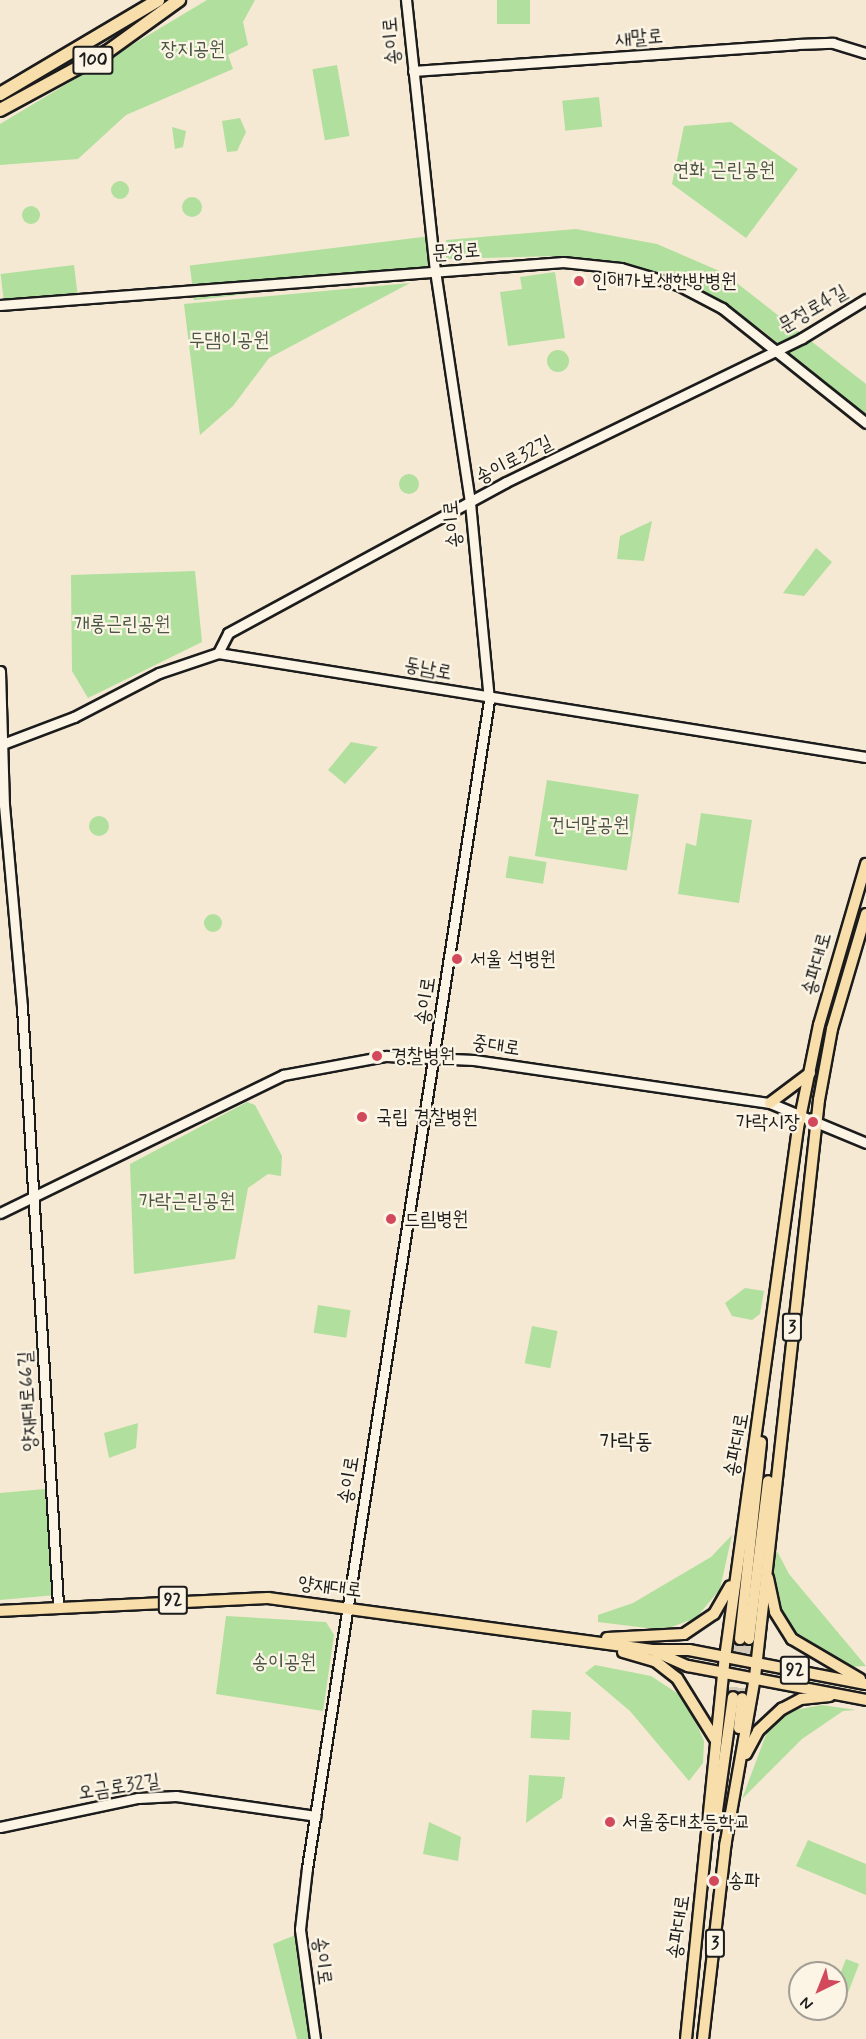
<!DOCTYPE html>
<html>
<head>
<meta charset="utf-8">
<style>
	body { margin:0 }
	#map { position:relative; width:866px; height:2039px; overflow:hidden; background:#f5e9d3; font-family:Mynerve,"Poor Story",sans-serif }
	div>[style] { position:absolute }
	.green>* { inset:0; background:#b0df9e; transform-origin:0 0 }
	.round { border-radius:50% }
	.primary-tunnel>* { height:10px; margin-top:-5px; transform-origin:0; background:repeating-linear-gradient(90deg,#d4cab8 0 10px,transparent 0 15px) }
	.roads { filter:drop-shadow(2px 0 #1c1c1c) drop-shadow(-2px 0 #1c1c1c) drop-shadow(0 2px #1c1c1c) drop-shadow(0 -2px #1c1c1c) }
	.secondary>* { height:9px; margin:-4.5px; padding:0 4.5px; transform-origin:4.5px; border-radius:4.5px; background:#fcf5e5 }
	.primary>* { height:10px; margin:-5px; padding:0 5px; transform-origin:5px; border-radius:5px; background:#f8deab }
	.highway>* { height:12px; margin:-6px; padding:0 6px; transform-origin:6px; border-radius:6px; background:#f8deab }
	.dots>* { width:16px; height:16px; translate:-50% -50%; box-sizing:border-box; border:3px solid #fcf5e5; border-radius:50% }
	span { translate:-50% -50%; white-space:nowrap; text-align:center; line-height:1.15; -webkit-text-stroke:4.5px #fcf5e5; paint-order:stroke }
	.shield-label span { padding:2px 4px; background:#fcf5e5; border:2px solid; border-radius:4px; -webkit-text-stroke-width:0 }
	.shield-label { font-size:18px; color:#1c1c1c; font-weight:700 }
	.street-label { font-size:20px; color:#1c1c1c }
	.park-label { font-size:20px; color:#485643 }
	.poi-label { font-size:20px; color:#1c1c1c }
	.left { translate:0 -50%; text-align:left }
	.right { translate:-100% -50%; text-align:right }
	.quarter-label { font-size:22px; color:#1c1c1c }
	.north { position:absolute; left:788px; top:1961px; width:60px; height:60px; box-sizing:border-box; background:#fcf5e5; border:2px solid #a29e95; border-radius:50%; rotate:223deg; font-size:16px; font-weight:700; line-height:24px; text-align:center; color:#1c1c1c }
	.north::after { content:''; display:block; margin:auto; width:21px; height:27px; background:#d1495b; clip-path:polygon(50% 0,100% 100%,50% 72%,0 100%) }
</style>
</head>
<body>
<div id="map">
	<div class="green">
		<i style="clip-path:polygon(207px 0,255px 0,243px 22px,248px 45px,228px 55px,233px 69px,126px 115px,78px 159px,0 165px,0 124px)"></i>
		<i style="left:497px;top:0;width:33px;height:24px"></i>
		<i style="left:337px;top:65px;width:72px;height:25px;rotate:80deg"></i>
		<i style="left:599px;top:97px;width:30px;height:37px;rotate:84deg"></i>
		<i style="clip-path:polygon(240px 118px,246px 132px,237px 151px,227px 152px,222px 121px)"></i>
		<i style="clip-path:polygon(731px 122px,798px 169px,746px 238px,672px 184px,684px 126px)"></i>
		<i style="clip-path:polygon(172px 127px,186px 131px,183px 147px,175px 149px)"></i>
		<i class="round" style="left:111px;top:181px;width:18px;height:18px"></i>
		<i class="round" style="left:182px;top:197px;width:20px;height:20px"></i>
		<i class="round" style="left:22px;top:206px;width:18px;height:18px"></i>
		<i style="clip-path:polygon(576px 229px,657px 244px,724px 273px,866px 384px,866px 417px,762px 330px,680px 281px,559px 256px,446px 259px,446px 240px)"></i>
		<i style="left:431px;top:236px;width:35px;height:243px;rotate:83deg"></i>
		<i style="left:74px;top:265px;width:32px;height:74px;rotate:83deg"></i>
		<i style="clip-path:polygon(555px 272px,565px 338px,508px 346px,500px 292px,522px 289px,520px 277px)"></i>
		<i style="clip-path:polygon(410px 283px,269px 358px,233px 406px,200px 435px,184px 304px)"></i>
		<i class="round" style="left:547px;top:350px;width:22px;height:22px"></i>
		<i class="round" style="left:399px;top:474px;width:20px;height:20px"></i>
		<i style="clip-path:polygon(652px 521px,644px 561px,617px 559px,620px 536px)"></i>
		<i style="clip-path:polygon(816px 548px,832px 562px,804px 596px,783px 593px)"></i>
		<i style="clip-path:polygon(195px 571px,202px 642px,88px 698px,72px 671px,71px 575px)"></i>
		<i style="clip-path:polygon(351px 742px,378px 747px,345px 784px,328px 770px)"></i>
		<i style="left:547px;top:780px;width:93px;height:77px;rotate:9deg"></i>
		<i style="clip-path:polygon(701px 813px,752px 820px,739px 903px,678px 894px,686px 843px,696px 846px)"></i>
		<i class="round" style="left:89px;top:816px;width:20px;height:20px"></i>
		<i style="left:509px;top:856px;width:38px;height:22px;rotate:9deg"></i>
		<i class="round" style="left:204px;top:914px;width:18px;height:18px"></i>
		<i style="clip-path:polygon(247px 1102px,255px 1105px,282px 1156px,281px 1176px,268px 1174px,248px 1188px,235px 1259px,134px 1274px,130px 1164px)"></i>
		<i style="clip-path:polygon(745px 1288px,764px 1291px,760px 1314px,752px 1320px,732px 1316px,725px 1303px)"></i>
		<i style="left:318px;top:1305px;width:33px;height:28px;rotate:9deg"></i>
		<i style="left:532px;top:1326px;width:26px;height:38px;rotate:11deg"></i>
		<i style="clip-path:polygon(138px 1423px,136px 1448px,109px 1458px,104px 1433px)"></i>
		<i style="clip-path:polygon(45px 1489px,56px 1595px,0 1600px,0 1493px)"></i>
		<i style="clip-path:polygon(732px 1535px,720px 1589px,696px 1618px,663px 1630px,598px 1622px,598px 1615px,633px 1603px,711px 1557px)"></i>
		<i style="clip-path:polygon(777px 1551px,789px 1574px,866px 1666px,848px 1667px,801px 1644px,777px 1612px,771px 1565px)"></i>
		<i style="clip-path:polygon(226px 1616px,326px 1622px,334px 1635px,323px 1711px,216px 1694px)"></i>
		<i style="clip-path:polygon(595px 1665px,651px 1676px,686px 1699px,704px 1741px,703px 1763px,689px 1781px,630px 1711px,585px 1673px)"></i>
		<i style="clip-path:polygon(822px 1705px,856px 1710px,843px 1711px,802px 1739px,742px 1799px,767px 1732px,789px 1711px)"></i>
		<i style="left:532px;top:1710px;width:39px;height:28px;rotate:3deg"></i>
		<i style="clip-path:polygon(529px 1775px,565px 1777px,562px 1798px,526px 1823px)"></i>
		<i style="clip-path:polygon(429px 1822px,461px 1837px,458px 1861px,423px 1854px)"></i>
		<i style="clip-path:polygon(808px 1840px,866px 1864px,866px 1895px,796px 1866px)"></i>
		<i style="clip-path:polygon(298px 1934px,312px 2039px,297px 2039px,273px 1944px)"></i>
		<i style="left:846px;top:1959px;width:14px;height:32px;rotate:21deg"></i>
	</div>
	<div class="primary-tunnel">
		<i style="left:733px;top:1697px;width:58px;rotate:-83.1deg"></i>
		<i style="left:742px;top:1698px;width:59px;rotate:-83.2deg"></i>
	</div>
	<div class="roads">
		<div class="secondary">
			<i style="left:413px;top:71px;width:385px;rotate:-4deg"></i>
			<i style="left:797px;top:44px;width:36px;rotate:-2deg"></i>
			<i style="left:833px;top:43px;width:34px;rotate:17deg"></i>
			<i style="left:0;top:305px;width:565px;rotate:-4.37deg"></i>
			<i style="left:563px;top:262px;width:58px;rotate:5.9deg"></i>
			<i style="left:621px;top:268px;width:59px;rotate:16.6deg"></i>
			<i style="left:678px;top:285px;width:50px;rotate:27.6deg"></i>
			<i style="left:722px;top:308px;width:184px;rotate:38.6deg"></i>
			<i style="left:218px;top:653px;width:22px;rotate:-63deg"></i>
			<i style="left:228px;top:633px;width:316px;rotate:-28.5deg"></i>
			<i style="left:506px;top:482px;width:329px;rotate:-25.9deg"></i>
			<i style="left:802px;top:338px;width:75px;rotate:-31.4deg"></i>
			<i style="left:0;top:671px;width:134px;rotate:88.3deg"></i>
			<i style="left:4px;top:805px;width:203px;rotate:84.9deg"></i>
			<i style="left:22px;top:1007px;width:598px;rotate:86.55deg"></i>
			<i style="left:0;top:745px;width:79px;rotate:-20.7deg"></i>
			<i style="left:74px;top:717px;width:96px;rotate:-27.4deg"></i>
			<i style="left:159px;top:673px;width:62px;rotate:-18.7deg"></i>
			<i style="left:218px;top:653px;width:656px;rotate:9.12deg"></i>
			<i style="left:0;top:1213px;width:315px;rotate:-26deg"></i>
			<i style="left:283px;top:1075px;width:105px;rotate:-10.5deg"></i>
			<i style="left:386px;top:1056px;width:88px;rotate:2.6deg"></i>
			<i style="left:474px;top:1060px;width:299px;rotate:8.3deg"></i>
			<i style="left:770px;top:1103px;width:104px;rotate:22.6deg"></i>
			<i style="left:0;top:1827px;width:141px;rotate:-11.9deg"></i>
			<i style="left:138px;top:1798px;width:38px;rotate:-3deg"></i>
			<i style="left:176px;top:1796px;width:141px;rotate:8.1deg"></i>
			<i style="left:315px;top:2039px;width:111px;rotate:-97.8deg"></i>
			<i style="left:300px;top:1929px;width:61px;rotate:-83.5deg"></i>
			<i style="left:307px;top:1868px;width:1182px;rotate:-81.14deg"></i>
			<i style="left:489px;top:700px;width:199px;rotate:-95.5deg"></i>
			<i style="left:470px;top:502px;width:234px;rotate:-98.6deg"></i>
			<i style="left:435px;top:271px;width:273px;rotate:-96.1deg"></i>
		</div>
		<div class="primary">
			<i style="left:770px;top:1103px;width:50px;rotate:-36.9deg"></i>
			<i style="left:768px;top:1578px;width:35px;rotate:78deg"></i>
			<i style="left:775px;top:1612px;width:32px;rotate:58deg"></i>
			<i style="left:792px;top:1639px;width:79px;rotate:30.5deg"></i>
			<i style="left:0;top:1611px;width:268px;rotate:-2.8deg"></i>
			<i style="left:268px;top:1598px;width:388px;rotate:7.7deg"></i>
			<i style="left:653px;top:1650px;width:36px"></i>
			<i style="left:689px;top:1650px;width:180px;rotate:10.9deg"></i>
			<i style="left:607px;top:1638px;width:77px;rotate:-3deg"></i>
			<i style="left:684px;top:1634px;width:36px;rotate:-34deg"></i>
			<i style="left:714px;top:1614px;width:32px;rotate:-60deg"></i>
			<i style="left:740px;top:1639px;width:198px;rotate:-83.9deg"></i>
			<i style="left:749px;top:1639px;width:159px;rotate:-83.1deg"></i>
			<i style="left:623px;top:1652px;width:33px;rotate:16deg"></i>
			<i style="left:655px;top:1661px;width:28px;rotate:38deg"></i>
			<i style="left:677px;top:1678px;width:72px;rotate:58.1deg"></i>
			<i style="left:656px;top:1652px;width:35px;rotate:24deg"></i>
			<i style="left:688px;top:1666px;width:181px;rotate:10.8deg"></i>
			<i style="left:739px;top:1728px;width:30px;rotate:-84deg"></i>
			<i style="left:746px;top:1754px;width:26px;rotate:-62deg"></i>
			<i style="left:758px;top:1731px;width:33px;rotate:-43deg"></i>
			<i style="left:782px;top:1709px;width:21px;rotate:-28deg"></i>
			<i style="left:801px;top:1699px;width:29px;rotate:-6deg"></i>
			<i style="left:715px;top:1825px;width:129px;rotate:-82deg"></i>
			<i style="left:725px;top:1847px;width:173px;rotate:-80deg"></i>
			<i style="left:755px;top:1677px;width:581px;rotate:-83.67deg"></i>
			<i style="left:819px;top:1100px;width:72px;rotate:-79.6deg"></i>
			<i style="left:832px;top:1029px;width:120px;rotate:-73.5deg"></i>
			<i style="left:686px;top:2039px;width:383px;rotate:-84.2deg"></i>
			<i style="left:725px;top:1658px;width:535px;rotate:-82.16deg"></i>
			<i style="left:798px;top:1128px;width:105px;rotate:-78.5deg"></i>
			<i style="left:819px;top:1025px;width:168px;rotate:-73.7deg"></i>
			<i style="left:703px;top:2039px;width:199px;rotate:-83.4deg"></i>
		</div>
		<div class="highway">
			<i style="left:0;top:94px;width:184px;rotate:-30.7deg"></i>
			<i style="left:0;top:110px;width:122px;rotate:-28.5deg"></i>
			<i style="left:107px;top:52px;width:89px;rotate:-35.8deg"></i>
		</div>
	</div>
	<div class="dots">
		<i style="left:579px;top:281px;background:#d1495b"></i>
		<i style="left:457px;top:959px;background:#d1495b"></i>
		<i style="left:377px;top:1056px;background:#d1495b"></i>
		<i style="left:362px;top:1117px;background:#d1495b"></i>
		<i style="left:813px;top:1122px;background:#d1495b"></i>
		<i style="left:391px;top:1219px;background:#d1495b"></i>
		<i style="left:610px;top:1822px;background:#d1495b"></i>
		<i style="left:714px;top:1881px;background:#d1495b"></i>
	</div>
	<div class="shield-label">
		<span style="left:93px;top:60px">100</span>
		<span style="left:792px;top:1327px">3</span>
		<span style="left:173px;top:1600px">92</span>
		<span style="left:795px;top:1670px">92</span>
		<span style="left:715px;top:1943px">3</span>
	</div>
	<div class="street-label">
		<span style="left:639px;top:38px;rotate:-4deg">새말로</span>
		<span style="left:392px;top:41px;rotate:-95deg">송이로</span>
		<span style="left:456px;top:252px;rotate:-4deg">문정로</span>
		<span style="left:813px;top:309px;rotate:-30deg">문정로4길</span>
		<span style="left:514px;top:460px;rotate:-27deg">송이로32길</span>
		<span style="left:453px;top:524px;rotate:-96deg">송이로</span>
		<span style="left:428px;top:669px;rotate:11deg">동남로</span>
		<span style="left:817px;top:964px;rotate:-75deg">송파대로</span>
		<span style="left:426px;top:1001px;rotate:-82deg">송이로</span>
		<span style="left:496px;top:1046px;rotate:8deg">중대로</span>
		<span style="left:28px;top:1401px;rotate:-93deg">양재대로66길</span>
		<span style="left:737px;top:1445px;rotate:-80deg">송파대로</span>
		<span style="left:349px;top:1480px;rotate:-81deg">송이로</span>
		<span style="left:330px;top:1587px;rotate:7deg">양재대로</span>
		<span style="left:119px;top:1787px;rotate:-9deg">오금로32길</span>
		<span style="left:679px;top:1927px;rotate:-82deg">송파대로</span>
		<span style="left:322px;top:1961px;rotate:83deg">송이로</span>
	</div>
	<div class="park-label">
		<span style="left:193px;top:49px">장지공원</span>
		<span style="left:724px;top:170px">연화 근린공원</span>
		<span style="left:229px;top:340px">두댐이공원</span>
		<span style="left:122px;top:624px">개롱근린공원</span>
		<span style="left:589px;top:825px">건너말공원</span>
		<span style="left:187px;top:1201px">가락근린공원</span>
		<span style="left:284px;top:1662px">송이공원</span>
	</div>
	<div class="poi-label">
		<span class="left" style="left:592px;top:281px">인애가보생한방병원</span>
		<span class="left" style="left:470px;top:959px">서울 석병원</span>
		<span class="left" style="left:391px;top:1056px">경찰병원</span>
		<span class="left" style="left:376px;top:1117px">국립 경찰병원</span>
		<span class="right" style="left:800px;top:1122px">가락시장</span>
		<span class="left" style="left:404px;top:1219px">드림병원</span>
		<span class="left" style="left:622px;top:1822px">서울중대초등학교</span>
		<span class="left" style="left:728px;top:1881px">송파</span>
	</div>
	<div class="quarter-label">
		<span style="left:626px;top:1443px">가락동</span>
	</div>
	<div class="north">N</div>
</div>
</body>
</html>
